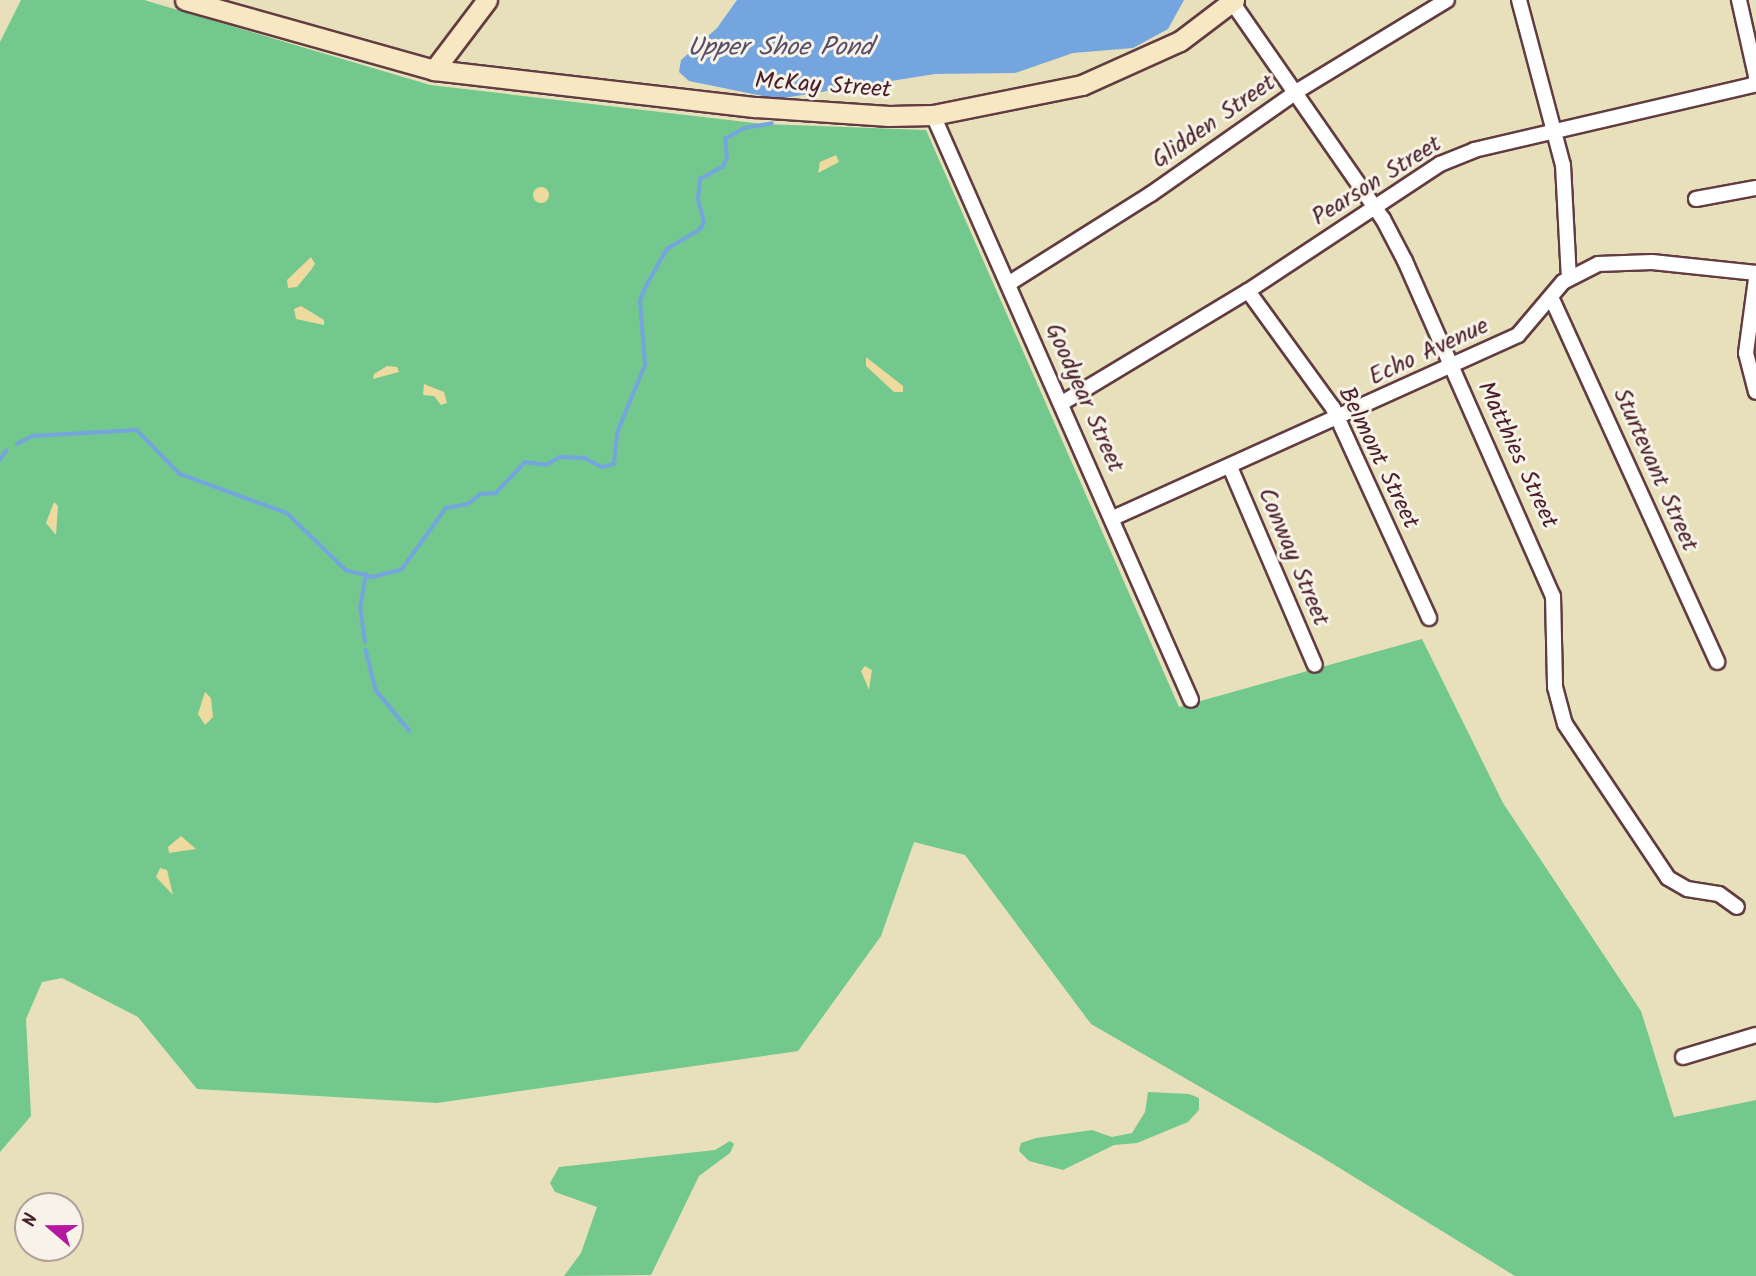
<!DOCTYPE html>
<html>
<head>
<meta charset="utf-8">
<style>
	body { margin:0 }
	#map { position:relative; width:1756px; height:1276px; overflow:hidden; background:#e7e0bb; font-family:Kalam,sans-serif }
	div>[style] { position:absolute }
	.green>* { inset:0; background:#72c88d }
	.sand>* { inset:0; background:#eeda9e }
	.round { border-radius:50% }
	.water>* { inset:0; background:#74a5de }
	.stream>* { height:3.5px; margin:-1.75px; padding:0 1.75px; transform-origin:1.75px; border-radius:1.75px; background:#74a5de }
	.roads { filter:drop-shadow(2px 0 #623c41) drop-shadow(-2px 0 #623c41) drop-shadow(0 2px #623c41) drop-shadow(0 -2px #623c41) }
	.street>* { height:14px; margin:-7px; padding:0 7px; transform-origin:7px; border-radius:7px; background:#fff }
	.secondary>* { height:19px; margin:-9.5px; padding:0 9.5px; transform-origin:9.5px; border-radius:9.5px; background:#f7e8c3 }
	span { translate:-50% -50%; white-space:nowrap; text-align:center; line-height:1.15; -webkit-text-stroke:6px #f7f3e8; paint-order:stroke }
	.street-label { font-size:24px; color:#4a1f2b }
	.water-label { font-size:26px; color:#594e6a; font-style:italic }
	.north { position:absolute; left:14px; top:1192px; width:70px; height:70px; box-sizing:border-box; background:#f7f3e8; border:2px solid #b29e9c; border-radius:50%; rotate:290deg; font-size:19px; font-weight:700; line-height:28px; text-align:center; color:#4a1f2b }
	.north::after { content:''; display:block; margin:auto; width:24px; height:32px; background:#b5179e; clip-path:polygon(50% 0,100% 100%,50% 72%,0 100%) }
</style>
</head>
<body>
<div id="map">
	<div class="green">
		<i style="clip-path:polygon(21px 0,144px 0,430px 85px,763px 124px,926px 130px,1179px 707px,1422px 639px,1503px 803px,1641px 1011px,1674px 1117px,1756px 1100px,1756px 1276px,1515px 1276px,1320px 1156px,1091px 1024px,965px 855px,914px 842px,881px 936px,798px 1051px,437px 1103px,197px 1089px,138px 1017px,62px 978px,42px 982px,26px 1019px,31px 1116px,0 1152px,0 42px)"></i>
		<i style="clip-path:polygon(1148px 1092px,1189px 1094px,1199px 1098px,1199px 1110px,1188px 1122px,1137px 1143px,1114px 1145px,1063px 1170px,1029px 1161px,1019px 1151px,1021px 1143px,1036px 1138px,1092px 1130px,1112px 1137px,1132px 1133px,1145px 1112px)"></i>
		<i style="clip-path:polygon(730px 1141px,734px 1144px,730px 1153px,699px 1176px,651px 1275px,564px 1276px,581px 1253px,597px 1207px,555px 1192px,550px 1183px,559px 1167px,715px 1150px)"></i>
	</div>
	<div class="sand">
		<i style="clip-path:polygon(836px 155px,839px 162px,818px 173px,820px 162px)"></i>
		<i class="round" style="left:533px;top:187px;width:16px;height:16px"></i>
		<i style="clip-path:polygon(311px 257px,315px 264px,311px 270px,297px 287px,288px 288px,287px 280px)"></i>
		<i style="clip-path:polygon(301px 306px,324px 320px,324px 325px,296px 319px,294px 309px)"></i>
		<i style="clip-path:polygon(866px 357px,903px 386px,903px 392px,894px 392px,866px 366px)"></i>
		<i style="clip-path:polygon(387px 366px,397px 367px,399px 372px,373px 379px,374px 374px)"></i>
		<i style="clip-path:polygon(424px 384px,444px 392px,447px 403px,441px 405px,434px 396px,423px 395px)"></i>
		<i style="clip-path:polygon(54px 502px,58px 506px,56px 535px,46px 523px)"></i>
		<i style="clip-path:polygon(865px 666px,872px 670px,869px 690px,861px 671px)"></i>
		<i style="clip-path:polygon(205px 692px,211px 698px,213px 717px,205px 725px,198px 714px)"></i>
		<i style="clip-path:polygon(181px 836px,196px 849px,169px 853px,168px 847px)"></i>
		<i style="clip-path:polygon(160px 868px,167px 870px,173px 895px,156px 877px)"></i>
	</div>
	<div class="water">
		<i style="clip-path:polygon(737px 0,1184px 0,1168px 29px,1133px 48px,1073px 53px,1015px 73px,935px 74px,777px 99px,689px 81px,679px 72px,681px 60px,717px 28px)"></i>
	</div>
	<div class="stream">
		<i style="left:17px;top:444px;width:18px;rotate:-27deg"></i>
		<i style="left:33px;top:436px;width:104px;rotate:-3.3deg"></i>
		<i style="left:137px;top:430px;width:62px;rotate:45.7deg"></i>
		<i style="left:180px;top:474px;width:114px;rotate:20deg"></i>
		<i style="left:287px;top:513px;width:82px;rotate:44deg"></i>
		<i style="left:346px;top:570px;width:28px;rotate:15deg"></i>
		<i style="left:373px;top:577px;width:30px;rotate:-15deg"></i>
		<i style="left:402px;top:569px;width:75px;rotate:-54.2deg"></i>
		<i style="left:446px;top:508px;width:22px;rotate:-10deg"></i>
		<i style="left:468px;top:504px;width:16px;rotate:-38deg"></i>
		<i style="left:481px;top:494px;width:15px;rotate:-4deg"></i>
		<i style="left:496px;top:493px;width:42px;rotate:-46.9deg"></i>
		<i style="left:525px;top:462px;width:21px;rotate:8deg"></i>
		<i style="left:546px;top:465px;width:16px;rotate:-30deg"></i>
		<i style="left:560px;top:457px;width:25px;rotate:2deg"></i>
		<i style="left:585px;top:458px;width:19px;rotate:28deg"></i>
		<i style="left:602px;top:467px;width:12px;rotate:-14deg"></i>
		<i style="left:614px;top:464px;width:31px;rotate:-84deg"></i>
		<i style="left:617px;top:433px;width:74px;rotate:-67.6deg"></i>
		<i style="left:645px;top:365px;width:64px;rotate:-94.5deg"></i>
		<i style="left:640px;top:301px;width:14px;rotate:-69deg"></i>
		<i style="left:645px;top:288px;width:45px;rotate:-60.6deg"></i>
		<i style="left:667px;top:249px;width:39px;rotate:-31deg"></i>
		<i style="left:700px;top:229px;width:8px;rotate:-60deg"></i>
		<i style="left:704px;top:222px;width:24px;rotate:-105deg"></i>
		<i style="left:698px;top:199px;width:20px;rotate:-84deg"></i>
		<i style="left:700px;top:179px;width:26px;rotate:-28deg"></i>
		<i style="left:723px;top:167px;width:11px;rotate:-68deg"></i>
		<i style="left:727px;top:157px;width:18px;rotate:-96deg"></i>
		<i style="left:725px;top:139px;width:23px;rotate:-29deg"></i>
		<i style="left:745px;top:128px;width:27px;rotate:-10deg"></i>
		<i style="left:0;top:460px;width:11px;rotate:-56deg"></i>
		<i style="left:365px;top:642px;width:34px;rotate:-98deg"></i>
		<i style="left:360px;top:608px;width:34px;rotate:-80deg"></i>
		<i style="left:366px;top:650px;width:41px;rotate:76deg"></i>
		<i style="left:376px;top:690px;width:52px;rotate:50.5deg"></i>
	</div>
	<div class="roads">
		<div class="street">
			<i style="left:1519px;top:0;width:171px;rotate:75.1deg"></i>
			<i style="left:1563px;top:165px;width:113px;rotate:87deg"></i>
			<i style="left:1739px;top:0;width:78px;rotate:77.4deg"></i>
			<i style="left:1232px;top:2px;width:264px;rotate:55.2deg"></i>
			<i style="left:1383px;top:219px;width:47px;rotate:62.4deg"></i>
			<i style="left:1405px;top:261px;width:366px;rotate:66.2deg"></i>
			<i style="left:1553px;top:596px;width:91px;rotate:88.7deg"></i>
			<i style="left:1555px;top:687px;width:38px;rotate:75deg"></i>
			<i style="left:1565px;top:724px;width:185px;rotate:56.2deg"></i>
			<i style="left:1668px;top:878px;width:22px;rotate:30deg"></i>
			<i style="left:1687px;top:889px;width:32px;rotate:9deg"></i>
			<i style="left:1719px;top:894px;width:22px;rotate:36deg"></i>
			<i style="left:933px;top:115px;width:639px;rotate:66.2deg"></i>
			<i style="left:1696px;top:199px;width:61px;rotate:-10.4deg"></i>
			<i style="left:1756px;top:279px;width:75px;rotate:97.7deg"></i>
			<i style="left:1746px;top:353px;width:40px;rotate:75.6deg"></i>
			<i style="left:1008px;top:284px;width:169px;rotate:-32.2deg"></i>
			<i style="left:1151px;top:194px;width:181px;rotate:-35.1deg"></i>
			<i style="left:1299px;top:90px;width:173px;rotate:-31.3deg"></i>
			<i style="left:1248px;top:291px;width:145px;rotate:54deg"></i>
			<i style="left:1333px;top:408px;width:231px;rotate:65.4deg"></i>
			<i style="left:1551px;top:297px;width:401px;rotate:65.5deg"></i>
			<i style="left:1062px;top:403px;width:217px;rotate:-31.1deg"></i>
			<i style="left:1248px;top:291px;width:230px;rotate:-33.5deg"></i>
			<i style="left:1440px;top:164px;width:37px;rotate:-22deg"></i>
			<i style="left:1474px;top:150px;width:286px;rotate:-13.1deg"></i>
			<i style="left:1753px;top:85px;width:6px;rotate:-59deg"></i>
			<i style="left:1230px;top:467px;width:215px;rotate:66.8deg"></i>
			<i style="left:1113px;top:518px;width:444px;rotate:-24.3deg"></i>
			<i style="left:1518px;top:335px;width:70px;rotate:-49.7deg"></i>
			<i style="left:1563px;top:282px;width:39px;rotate:-27deg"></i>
			<i style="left:1598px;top:264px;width:54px;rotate:-2.1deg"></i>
			<i style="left:1652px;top:262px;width:105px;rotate:6deg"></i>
			<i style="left:1683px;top:1057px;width:76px;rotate:-16.8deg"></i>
		</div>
		<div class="secondary">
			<i style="left:185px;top:0;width:259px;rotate:15.7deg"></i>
			<i style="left:434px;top:70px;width:324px;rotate:6.6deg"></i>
			<i style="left:756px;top:107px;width:133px;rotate:3.9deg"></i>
			<i style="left:889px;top:116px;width:44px;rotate:-1.3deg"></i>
			<i style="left:933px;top:115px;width:152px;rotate:-11.4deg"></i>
			<i style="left:1082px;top:85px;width:107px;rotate:-24.2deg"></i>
			<i style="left:1180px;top:41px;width:68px;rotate:-37.2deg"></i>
			<i style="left:434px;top:70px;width:88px;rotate:-52.9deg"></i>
		</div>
	</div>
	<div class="street-label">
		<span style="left:823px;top:86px;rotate:4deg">McKay Street</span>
		<span style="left:1214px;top:122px;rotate:-35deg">Glidden Street</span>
		<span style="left:1377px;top:181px;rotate:-32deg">Pearson Street</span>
		<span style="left:1429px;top:352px;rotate:-25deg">Echo Avenue</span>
		<span style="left:1084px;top:398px;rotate:66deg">Goodyear Street</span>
		<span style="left:1517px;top:455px;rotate:65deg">Matthies Street</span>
		<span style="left:1378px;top:458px;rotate:64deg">Belmont Street</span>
		<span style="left:1655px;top:470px;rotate:66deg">Sturtevant Street</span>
		<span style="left:1293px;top:557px;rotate:67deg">Conway Street</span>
	</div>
	<div class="water-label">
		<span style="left:780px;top:49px">Upper Shoe Pond</span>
	</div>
	<div class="north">N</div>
</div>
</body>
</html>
